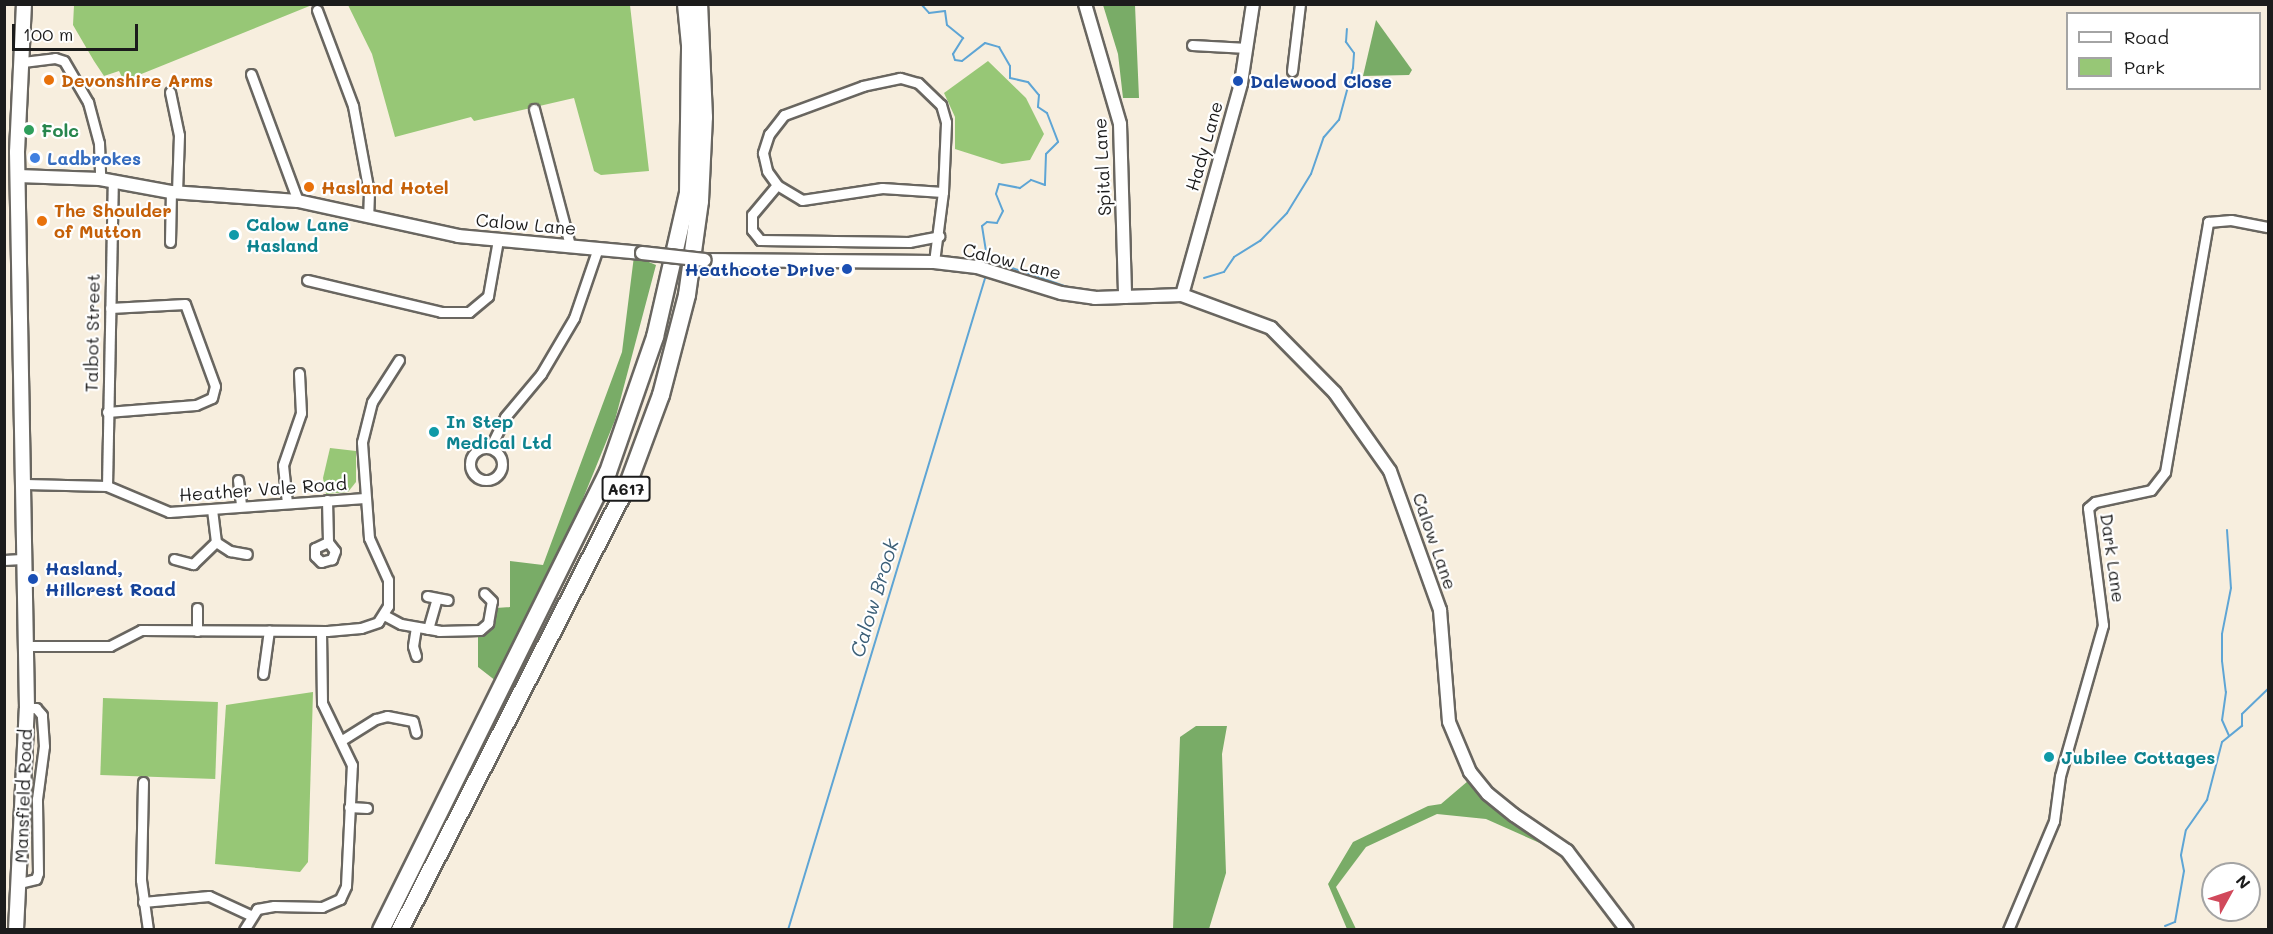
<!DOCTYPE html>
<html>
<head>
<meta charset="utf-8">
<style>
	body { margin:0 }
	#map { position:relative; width:2273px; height:934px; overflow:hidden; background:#f7eede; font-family:Mali,sans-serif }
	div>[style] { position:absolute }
	.green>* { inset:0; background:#97c776; transform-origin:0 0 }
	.forest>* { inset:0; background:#79ac67 }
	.stream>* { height:2px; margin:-1px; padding:0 1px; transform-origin:1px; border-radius:1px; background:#5ea5d5 }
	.roads { filter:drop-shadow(2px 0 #696660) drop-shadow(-2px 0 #696660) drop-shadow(0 2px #696660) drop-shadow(0 -2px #696660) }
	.minor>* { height:9px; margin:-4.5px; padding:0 4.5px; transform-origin:4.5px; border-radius:4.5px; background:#fff }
	.minor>.ring { margin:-4.5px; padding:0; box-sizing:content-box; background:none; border:9px solid #fff; border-radius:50% }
	.tertiary>* { height:12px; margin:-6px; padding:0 6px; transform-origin:6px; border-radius:6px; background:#fff }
	.secondary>* { height:14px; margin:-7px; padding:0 7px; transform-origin:7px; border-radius:7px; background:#fff }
	.trunk>* { height:16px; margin:-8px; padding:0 8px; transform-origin:8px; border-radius:8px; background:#fff }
	.bridges { filter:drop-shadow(2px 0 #696660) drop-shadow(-2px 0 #696660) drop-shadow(0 2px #696660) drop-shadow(0 -2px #696660) }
	.tertiary-bridge>* { height:12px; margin:-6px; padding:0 6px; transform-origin:6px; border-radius:6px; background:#fff }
	.dots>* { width:16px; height:16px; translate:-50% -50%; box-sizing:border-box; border:3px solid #fff; border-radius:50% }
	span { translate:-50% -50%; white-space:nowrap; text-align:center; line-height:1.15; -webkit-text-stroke:4.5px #fff; paint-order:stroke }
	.shield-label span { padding:2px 4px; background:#fff; border:2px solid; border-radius:4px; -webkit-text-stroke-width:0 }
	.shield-label { font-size:16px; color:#1c1c1c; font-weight:700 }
	.food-label { font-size:18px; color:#c56008; font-weight:700 }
	.left { translate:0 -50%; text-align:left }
	.transit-label { font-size:18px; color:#164399; font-weight:700 }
	.right { translate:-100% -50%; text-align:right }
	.leisure-label { font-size:18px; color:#27864d; font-weight:700 }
	.street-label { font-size:18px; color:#1c1c1c }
	.shop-label { font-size:18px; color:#366cbe; font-weight:700 }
	.culture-label { font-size:18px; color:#0d838f; font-weight:700 }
	.water-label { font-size:20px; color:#3d6078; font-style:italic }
	.frame { position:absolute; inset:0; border:6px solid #1c1c1c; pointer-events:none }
	.legend { position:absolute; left:2066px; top:12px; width:195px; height:78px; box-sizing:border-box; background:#fff; border:2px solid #a4a4a4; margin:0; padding:8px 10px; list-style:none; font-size:18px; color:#1c1c1c }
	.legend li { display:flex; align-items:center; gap:12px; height:30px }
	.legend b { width:30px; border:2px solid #a4a4a4 }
	.north { position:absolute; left:2201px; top:862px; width:60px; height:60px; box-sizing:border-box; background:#fff; border:2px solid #a4a4a4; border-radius:50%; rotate:50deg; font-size:16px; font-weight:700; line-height:24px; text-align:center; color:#1c1c1c }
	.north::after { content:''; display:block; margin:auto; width:21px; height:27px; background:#d1495b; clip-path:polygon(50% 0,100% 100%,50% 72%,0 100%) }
	.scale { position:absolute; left:12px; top:24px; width:126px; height:27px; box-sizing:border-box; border:3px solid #1c1c1c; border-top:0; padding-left:8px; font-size:18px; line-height:21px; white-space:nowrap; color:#1c1c1c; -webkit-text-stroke:4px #fff; paint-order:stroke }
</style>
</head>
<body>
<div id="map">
	<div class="green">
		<i style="clip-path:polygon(74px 5px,74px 4px,312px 5px,124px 81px,119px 71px,104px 76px,94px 61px,73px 25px)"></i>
		<i style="clip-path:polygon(348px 5px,630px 5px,649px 171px,601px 175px,594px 171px,574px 98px,474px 121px,471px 117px,395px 137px,372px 54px)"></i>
		<i style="clip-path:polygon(988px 61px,1026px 98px,1044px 134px,1030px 160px,1002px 164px,955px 149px,955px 117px,944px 93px)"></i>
		<i style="clip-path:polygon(330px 448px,356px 451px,356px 482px,348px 492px,326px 494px,323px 478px)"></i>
		<i style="clip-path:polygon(313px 692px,308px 862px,300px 872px,215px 864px,226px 705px)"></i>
		<i style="left:103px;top:698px;width:115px;height:77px;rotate:2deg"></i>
	</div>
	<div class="forest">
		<i style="clip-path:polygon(1103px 5px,1135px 5px,1139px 98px,1123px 98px,1118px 54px)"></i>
		<i style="clip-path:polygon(1376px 20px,1412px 70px,1409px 75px,1363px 76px)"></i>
		<i style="clip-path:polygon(634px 256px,656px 265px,615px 420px,556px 565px,496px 681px,478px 667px,478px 634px,491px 628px,496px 608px,510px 607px,510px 561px,543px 565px,622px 352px)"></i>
		<i style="clip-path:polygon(1196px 726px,1227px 726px,1222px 754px,1226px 873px,1209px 929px,1173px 929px,1180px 737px)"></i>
		<i style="clip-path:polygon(1468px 781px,1551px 848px,1486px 819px,1437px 814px,1366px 847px,1336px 887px,1356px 929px,1347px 929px,1328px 884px,1353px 842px,1428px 806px,1441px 804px)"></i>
	</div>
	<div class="stream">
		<i style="left:921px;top:4px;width:12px;rotate:48deg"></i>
		<i style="left:929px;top:13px;width:16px;rotate:-7deg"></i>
		<i style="left:945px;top:11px;width:14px;rotate:82deg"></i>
		<i style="left:947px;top:25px;width:21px;rotate:39deg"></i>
		<i style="left:963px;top:38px;width:19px;rotate:122deg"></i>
		<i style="left:953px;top:54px;width:6px;rotate:72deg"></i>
		<i style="left:955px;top:60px;width:7px;rotate:8deg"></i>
		<i style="left:962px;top:61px;width:29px;rotate:-38deg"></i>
		<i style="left:985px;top:43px;width:15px;rotate:16deg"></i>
		<i style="left:999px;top:47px;width:22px;rotate:60deg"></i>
		<i style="left:1010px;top:66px;width:12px;rotate:90deg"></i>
		<i style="left:1010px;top:78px;width:18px;rotate:13deg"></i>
		<i style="left:1028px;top:82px;width:17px;rotate:50deg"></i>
		<i style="left:1039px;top:95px;width:12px;rotate:95deg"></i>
		<i style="left:1038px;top:107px;width:11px;rotate:34deg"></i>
		<i style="left:1047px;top:113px;width:31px;rotate:69deg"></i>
		<i style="left:1058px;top:142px;width:17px;rotate:135deg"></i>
		<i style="left:1046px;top:154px;width:31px;rotate:92deg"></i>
		<i style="left:1045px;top:185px;width:15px;rotate:-160deg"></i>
		<i style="left:1031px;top:180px;width:14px;rotate:144deg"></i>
		<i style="left:1020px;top:188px;width:21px;rotate:-169deg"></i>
		<i style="left:999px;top:184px;width:10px;rotate:107deg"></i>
		<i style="left:996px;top:194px;width:18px;rotate:68deg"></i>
		<i style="left:1003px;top:211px;width:13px;rotate:117deg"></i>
		<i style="left:997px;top:223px;width:10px;rotate:-174deg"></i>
		<i style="left:987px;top:222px;width:6px;rotate:141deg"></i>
		<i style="left:982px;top:226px;width:38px;rotate:81deg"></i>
		<i style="left:989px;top:260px;width:89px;rotate:19deg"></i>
		<i style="left:1204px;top:278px;width:21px;rotate:-17deg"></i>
		<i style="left:1224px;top:272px;width:18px;rotate:-56deg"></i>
		<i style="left:1234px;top:257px;width:31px;rotate:-32deg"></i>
		<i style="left:1260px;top:241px;width:39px;rotate:-46deg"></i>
		<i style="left:1287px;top:213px;width:46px;rotate:-58.4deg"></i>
		<i style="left:1311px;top:174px;width:39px;rotate:-71deg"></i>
		<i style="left:1324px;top:137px;width:23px;rotate:-49deg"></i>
		<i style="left:1339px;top:120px;width:54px;rotate:-74.9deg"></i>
		<i style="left:1353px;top:68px;width:15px;rotate:-86deg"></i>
		<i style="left:1354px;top:53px;width:14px;rotate:-126deg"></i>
		<i style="left:1346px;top:42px;width:13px;rotate:-86deg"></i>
		<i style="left:1087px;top:291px;width:19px;rotate:3deg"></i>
		<i style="left:2227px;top:530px;width:58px;rotate:86.1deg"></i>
		<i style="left:2231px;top:588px;width:47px;rotate:101.1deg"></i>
		<i style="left:2222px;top:634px;width:27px;rotate:90deg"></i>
		<i style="left:2222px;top:661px;width:31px;rotate:83deg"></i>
		<i style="left:2226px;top:692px;width:28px;rotate:98deg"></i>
		<i style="left:2222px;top:720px;width:17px;rotate:66deg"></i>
		<i style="left:2165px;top:926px;width:11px;rotate:-22deg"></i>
		<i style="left:2175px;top:922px;width:52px;rotate:-80deg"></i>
		<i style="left:2184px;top:871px;width:16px;rotate:-101deg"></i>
		<i style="left:2181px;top:855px;width:25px;rotate:-79deg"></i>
		<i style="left:2186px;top:830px;width:37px;rotate:-55deg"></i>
		<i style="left:2207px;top:800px;width:60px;rotate:-75.5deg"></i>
		<i style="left:2222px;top:742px;width:26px;rotate:-39deg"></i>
		<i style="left:2242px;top:726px;width:12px;rotate:-90deg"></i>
		<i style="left:2242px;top:714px;width:36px;rotate:-44deg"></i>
		<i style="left:788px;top:930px;width:684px;rotate:-73.18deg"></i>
	</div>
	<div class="roads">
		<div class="minor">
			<i style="left:317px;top:10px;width:103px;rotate:69.4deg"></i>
			<i style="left:353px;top:106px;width:87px;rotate:79.5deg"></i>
			<i style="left:369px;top:192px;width:23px;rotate:92deg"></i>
			<i style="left:1192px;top:45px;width:55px;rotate:3.1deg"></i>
			<i style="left:23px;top:62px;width:32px;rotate:-7deg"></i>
			<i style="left:55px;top:58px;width:9px;rotate:18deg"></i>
			<i style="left:64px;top:61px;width:48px;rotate:59.7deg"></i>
			<i style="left:88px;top:102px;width:42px;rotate:75deg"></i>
			<i style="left:99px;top:143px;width:36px;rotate:88deg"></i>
			<i style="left:1292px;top:71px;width:67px;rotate:-83.2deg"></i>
			<i style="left:251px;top:74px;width:135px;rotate:69.7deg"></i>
			<i style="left:170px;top:92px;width:44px;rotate:78.2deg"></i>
			<i style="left:179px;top:135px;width:58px;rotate:92deg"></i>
			<i style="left:534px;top:109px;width:141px;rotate:75.2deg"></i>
			<i style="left:777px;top:185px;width:39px;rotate:130deg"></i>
			<i style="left:752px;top:215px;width:15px;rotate:90deg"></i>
			<i style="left:752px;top:230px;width:13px;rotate:51deg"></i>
			<i style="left:760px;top:240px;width:149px;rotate:0.8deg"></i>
			<i style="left:909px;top:242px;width:31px;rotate:-11deg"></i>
			<i style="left:170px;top:242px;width:50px;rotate:-88.9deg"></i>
			<i style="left:934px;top:262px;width:71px;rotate:-82.7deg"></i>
			<i style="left:943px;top:192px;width:70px;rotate:-87.5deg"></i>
			<i style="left:946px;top:122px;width:18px;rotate:-106deg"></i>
			<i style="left:941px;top:105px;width:32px;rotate:-136deg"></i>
			<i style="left:918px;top:83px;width:19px;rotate:-164deg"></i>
			<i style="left:900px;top:78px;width:38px;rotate:168deg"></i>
			<i style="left:863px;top:86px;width:84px;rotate:159.8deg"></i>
			<i style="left:784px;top:115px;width:24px;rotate:128deg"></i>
			<i style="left:769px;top:134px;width:20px;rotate:108deg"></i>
			<i style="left:763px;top:153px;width:18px;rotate:77deg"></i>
			<i style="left:767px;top:171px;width:17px;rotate:54deg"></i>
			<i style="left:777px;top:185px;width:29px;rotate:31deg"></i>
			<i style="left:802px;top:200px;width:81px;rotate:-8.5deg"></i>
			<i style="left:882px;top:188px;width:61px;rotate:3.8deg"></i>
			<i style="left:307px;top:280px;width:138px;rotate:13.4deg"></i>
			<i style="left:441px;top:312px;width:28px"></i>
			<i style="left:469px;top:312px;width:25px;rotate:-40deg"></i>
			<i style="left:488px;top:296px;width:57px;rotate:-79.9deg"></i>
			<i style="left:107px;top:412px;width:89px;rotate:-4.5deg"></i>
			<i style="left:196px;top:405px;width:17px;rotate:-24deg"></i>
			<i style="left:212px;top:398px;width:12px;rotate:-76deg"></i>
			<i style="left:215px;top:386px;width:87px;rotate:-110.1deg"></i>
			<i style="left:185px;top:304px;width:75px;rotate:176.9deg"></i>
			<i style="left:490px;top:448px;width:34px;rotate:-64deg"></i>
			<i style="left:505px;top:417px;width:56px;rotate:-50.1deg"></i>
			<i style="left:541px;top:374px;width:65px;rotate:-59.5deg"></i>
			<i style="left:574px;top:318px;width:74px;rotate:-71.1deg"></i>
			<i class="ring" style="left:470px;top:448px;width:23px;height:23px"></i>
			<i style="left:238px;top:480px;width:26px;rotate:83deg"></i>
			<i style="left:25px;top:484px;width:82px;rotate:1.4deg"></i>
			<i style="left:107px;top:486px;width:67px;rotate:22.8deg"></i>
			<i style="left:169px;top:512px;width:196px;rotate:-4.1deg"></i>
			<i style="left:107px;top:486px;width:305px;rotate:-88.9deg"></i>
			<i style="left:327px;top:500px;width:42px;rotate:88.6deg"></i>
			<i style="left:328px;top:542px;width:11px;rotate:52deg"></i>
			<i style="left:335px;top:551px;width:9px;rotate:111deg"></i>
			<i style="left:332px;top:559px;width:11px;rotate:165deg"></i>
			<i style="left:321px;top:562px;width:8px;rotate:-135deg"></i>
			<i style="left:315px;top:556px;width:8px;rotate:-90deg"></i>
			<i style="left:315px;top:548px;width:14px;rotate:-25deg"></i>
			<i style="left:287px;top:503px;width:38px;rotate:-96deg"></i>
			<i style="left:283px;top:465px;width:55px;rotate:-70.9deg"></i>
			<i style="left:301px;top:413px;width:40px;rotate:-92.9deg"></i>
			<i style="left:216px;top:542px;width:17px;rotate:33deg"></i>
			<i style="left:230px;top:551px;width:17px;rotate:10deg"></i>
			<i style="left:174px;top:559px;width:20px;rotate:15deg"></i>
			<i style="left:193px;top:564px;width:32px;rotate:-44deg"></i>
			<i style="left:216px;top:542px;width:33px;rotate:-97deg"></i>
			<i style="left:4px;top:560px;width:22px;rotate:-3deg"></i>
			<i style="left:427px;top:596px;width:21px;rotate:11deg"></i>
			<i style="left:384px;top:615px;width:19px;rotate:28deg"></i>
			<i style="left:401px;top:624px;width:39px;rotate:10deg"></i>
			<i style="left:439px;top:631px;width:41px;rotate:-1.4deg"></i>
			<i style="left:480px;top:630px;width:11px;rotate:-41deg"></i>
			<i style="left:488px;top:623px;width:22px;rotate:-80deg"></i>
			<i style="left:492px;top:601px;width:11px;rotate:-135deg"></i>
			<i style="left:428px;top:629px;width:29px;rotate:-74deg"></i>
			<i style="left:197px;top:631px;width:23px;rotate:-90deg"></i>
			<i style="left:26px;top:646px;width:84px"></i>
			<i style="left:110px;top:646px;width:35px;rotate:-27deg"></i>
			<i style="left:141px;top:630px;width:186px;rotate:0.3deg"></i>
			<i style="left:327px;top:631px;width:34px;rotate:-5deg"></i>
			<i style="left:361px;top:628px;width:18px;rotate:-19deg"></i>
			<i style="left:378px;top:622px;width:19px;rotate:-58deg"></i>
			<i style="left:388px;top:606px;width:26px;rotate:-90deg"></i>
			<i style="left:388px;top:580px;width:46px;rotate:-114.3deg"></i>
			<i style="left:369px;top:538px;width:96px;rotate:-94.2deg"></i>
			<i style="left:362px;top:442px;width:41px;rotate:-76deg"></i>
			<i style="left:372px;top:402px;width:50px;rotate:-57.3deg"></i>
			<i style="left:416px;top:656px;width:10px;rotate:-107deg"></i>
			<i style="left:413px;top:646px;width:19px;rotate:-81deg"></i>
			<i style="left:263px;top:674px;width:44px;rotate:-82.2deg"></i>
			<i style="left:342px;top:740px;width:40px;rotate:-32deg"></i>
			<i style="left:376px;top:719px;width:11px;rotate:-15deg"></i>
			<i style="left:387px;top:716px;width:26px;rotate:11deg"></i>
			<i style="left:413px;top:721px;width:12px;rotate:76deg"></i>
			<i style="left:143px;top:782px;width:98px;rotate:91.2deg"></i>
			<i style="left:141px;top:880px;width:50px;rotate:82deg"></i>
			<i style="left:349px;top:807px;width:18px;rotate:3deg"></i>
			<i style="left:20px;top:883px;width:16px;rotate:-14deg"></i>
			<i style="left:36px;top:879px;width:6px;rotate:-72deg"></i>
			<i style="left:38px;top:873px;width:74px;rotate:-90.8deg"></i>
			<i style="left:37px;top:799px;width:53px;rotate:-82.5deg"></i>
			<i style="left:44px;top:746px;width:31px;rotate:-94deg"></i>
			<i style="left:42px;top:715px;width:9px;rotate:-131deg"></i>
			<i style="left:36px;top:708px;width:9px;rotate:180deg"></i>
			<i style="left:143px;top:902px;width:66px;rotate:-5.2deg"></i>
			<i style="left:209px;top:896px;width:45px;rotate:24.9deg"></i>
			<i style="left:244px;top:930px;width:25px;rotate:-58deg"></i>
			<i style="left:257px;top:909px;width:17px;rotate:-10deg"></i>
			<i style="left:274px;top:906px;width:48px;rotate:1.2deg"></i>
			<i style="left:322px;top:907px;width:20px;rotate:-24deg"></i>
			<i style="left:340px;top:899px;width:14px;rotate:-65deg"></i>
			<i style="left:346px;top:886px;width:121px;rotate:-87.2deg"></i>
			<i style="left:352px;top:765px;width:69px;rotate:-115.8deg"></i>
			<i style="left:322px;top:703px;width:72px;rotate:-90.8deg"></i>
			<i style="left:2008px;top:930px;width:118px;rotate:-67.1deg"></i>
			<i style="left:2054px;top:821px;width:45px;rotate:-82.4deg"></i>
			<i style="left:2060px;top:776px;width:157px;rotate:-74.1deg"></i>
			<i style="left:2103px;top:625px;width:118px;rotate:-97.3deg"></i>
			<i style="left:2088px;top:508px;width:9px;rotate:-41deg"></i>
			<i style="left:2095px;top:502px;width:57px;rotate:-12.1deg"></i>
			<i style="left:2151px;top:490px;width:23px;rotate:-52deg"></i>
			<i style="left:2165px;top:472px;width:254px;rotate:-80.2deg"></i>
			<i style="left:2208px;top:222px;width:23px;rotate:-5deg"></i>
			<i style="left:2231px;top:220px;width:38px;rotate:11deg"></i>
		</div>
		<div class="tertiary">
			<i style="left:1085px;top:4px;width:125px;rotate:73.7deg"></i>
			<i style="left:1120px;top:124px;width:173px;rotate:88.3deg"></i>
			<i style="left:18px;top:176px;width:82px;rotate:2.1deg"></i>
			<i style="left:100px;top:179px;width:72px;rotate:10.4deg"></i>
			<i style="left:171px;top:192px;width:127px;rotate:4.1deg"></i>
			<i style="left:298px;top:201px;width:164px;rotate:12.3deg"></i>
			<i style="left:458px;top:236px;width:185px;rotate:5.3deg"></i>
			<i style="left:705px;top:260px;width:229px;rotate:0.5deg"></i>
			<i style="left:934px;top:262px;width:43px;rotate:6.6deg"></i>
			<i style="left:977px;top:267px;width:88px;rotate:17.2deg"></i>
			<i style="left:1061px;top:293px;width:34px;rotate:8deg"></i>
			<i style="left:1095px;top:298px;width:87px;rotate:-2deg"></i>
			<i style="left:1182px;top:295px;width:95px;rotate:20.3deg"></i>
			<i style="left:1271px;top:328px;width:91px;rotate:45.4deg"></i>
			<i style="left:1335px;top:393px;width:95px;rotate:54.8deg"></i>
			<i style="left:1390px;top:471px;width:148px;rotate:70.2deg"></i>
			<i style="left:1440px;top:610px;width:112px;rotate:85.4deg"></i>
			<i style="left:1449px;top:722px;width:54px;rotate:67.2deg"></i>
			<i style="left:1470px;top:772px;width:28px;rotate:51deg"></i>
			<i style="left:1488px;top:794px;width:33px;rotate:39deg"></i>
			<i style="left:1514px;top:815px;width:64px;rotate:34.2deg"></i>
			<i style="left:1567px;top:851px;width:99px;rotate:52.8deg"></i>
			<i style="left:1182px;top:295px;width:220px;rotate:-74.4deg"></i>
			<i style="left:1241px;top:83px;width:80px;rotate:-81.4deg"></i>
		</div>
		<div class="secondary">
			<i style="left:16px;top:930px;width:222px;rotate:-87.2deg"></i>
			<i style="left:27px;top:708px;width:556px;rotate:-91.03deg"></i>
			<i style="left:17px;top:152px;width:148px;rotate:-87.3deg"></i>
		</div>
		<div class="trunk">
			<i style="left:381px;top:930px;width:511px;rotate:-63.64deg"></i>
			<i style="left:608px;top:472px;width:143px;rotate:-70.8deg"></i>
			<i style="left:655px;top:337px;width:148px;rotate:-77.1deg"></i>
			<i style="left:688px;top:193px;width:148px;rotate:-89.2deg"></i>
			<i style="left:690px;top:45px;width:41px;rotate:-95.6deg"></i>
			<i style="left:400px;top:930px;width:501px;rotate:-62.92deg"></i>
			<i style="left:628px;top:484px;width:95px;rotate:-69.7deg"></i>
			<i style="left:661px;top:395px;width:103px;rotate:-75.4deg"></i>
			<i style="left:687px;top:295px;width:95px;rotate:-82.1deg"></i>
			<i style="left:700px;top:201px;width:84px;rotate:-87.3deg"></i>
			<i style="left:704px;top:117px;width:113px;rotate:-92.5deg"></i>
		</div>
	</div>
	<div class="bridges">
		<div class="tertiary-bridge">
			<i style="left:642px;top:253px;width:63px;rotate:6.3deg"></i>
		</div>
	</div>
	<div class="dots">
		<i style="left:49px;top:80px;background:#e8710a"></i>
		<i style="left:1238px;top:81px;background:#1a4fb4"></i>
		<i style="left:29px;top:130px;background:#2e9e5b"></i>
		<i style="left:35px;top:158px;background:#3f7fe0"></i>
		<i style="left:309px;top:187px;background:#e8710a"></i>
		<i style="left:42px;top:221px;background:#e8710a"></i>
		<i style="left:234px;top:235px;background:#0f9aa8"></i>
		<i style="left:847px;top:269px;background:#1a4fb4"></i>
		<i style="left:434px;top:432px;background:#0f9aa8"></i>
		<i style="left:33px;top:579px;background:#1a4fb4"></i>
		<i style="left:2049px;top:757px;background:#0f9aa8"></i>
	</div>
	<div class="shield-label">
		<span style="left:626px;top:489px">A617</span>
	</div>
	<div class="food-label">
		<span class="left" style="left:61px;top:80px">Devonshire Arms</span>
		<span class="left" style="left:321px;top:187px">Hasland Hotel</span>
		<span class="left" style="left:54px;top:221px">The Shoulder<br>of Mutton</span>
	</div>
	<div class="transit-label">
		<span class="left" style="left:1250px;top:81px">Dalewood Close</span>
		<span class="right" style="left:835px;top:269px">Heathcote Drive</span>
		<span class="left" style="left:45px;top:579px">Hasland,<br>Hillcrest Road</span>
	</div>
	<div class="leisure-label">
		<span class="left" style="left:41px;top:130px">Folc</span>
	</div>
	<div class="street-label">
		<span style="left:1204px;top:146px;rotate:-74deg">Hady Lane</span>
		<span style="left:1102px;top:167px;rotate:-93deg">Spital Lane</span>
		<span style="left:526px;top:224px;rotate:5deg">Calow Lane</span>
		<span style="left:1012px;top:261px;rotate:14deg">Calow Lane</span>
		<span style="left:92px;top:333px;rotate:-89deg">Talbot Street</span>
		<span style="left:263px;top:489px;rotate:-4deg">Heather Vale Road</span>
		<span style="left:1435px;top:541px;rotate:71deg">Calow Lane</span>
		<span style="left:2113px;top:558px;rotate:82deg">Dark Lane</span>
		<span style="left:23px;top:796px;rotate:-88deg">Mansfield Road</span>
	</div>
	<div class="shop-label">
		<span class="left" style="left:47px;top:158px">Ladbrokes</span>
	</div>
	<div class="culture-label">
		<span class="left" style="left:246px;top:235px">Calow Lane<br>Hasland</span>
		<span class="left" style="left:446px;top:432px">In Step<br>Medical Ltd</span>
		<span class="left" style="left:2061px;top:757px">Jubilee Cottages</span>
	</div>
	<div class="water-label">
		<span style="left:874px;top:598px;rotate:-73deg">Calow Brook</span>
	</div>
	<div class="frame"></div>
	<ul class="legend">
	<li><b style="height:8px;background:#fff"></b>Road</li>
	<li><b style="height:16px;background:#97c776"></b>Park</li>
	</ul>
	<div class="north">N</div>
	<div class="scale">100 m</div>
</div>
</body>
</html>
